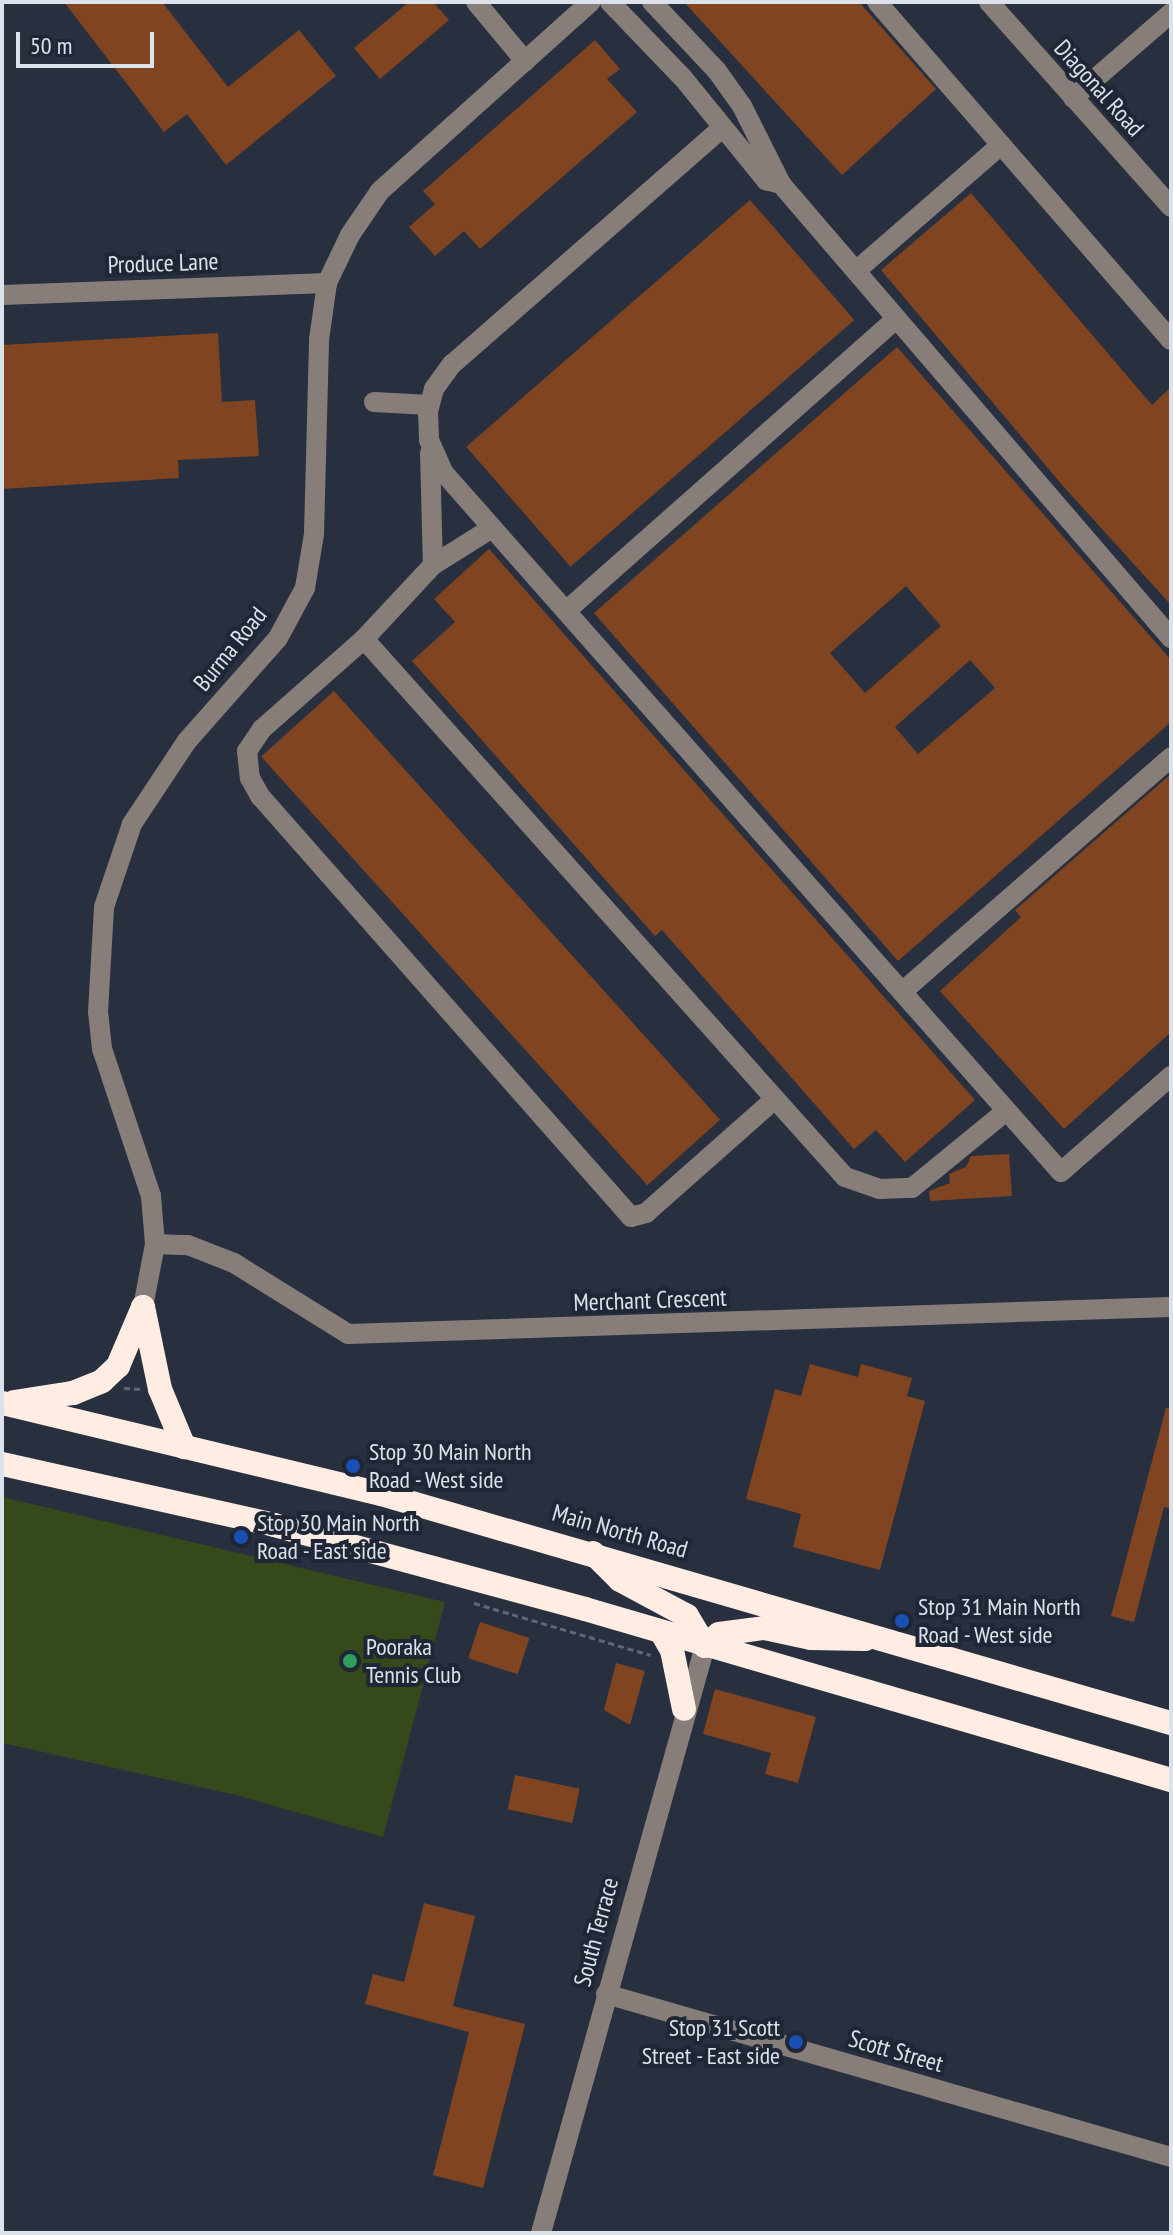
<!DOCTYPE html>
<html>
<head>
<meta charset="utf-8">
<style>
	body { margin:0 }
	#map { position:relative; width:1173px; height:2235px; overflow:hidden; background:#28303f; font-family:"PT Sans Narrow",sans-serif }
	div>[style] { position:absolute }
	.green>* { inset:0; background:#35491a }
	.building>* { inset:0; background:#804420; transform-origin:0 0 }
	.path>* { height:3px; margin-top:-1.5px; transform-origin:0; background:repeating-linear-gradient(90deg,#5f6774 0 6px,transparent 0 10px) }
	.minor>* { height:20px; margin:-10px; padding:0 10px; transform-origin:10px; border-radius:10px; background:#877e7a }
	.highway>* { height:24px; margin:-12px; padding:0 12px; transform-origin:12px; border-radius:12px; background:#ffece3 }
	.dots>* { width:22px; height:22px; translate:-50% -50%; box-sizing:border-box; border:4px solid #1f2635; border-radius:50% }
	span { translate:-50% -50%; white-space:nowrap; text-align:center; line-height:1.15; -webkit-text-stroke:8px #1f2635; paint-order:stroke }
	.street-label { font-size:24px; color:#dce2ec }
	.poi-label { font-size:24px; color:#dce2ec }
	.left { translate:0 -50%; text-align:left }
	.right { translate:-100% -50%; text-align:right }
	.frame { position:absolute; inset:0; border:4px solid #dce2ec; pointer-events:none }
	.scale { position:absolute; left:16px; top:32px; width:138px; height:36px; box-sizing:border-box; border:4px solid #dce2ec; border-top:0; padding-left:10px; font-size:24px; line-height:28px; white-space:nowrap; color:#dce2ec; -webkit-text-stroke:6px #1f2635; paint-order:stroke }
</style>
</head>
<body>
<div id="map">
	<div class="green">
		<i style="clip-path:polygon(2px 1497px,445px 1602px,383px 1837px,236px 1795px,2px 1743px)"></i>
	</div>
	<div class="building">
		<i style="clip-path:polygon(64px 2px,162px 2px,228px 87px,299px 30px,336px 76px,226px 165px,187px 114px,164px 132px)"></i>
		<i style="clip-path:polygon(409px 2px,433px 2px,449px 20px,380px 79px,354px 48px)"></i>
		<i style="clip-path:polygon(684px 2px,859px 2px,936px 89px,842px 175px)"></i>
		<i style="clip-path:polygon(595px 40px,620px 69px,607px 79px,637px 112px,480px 249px,464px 231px,435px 256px,409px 227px,435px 204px,423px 191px)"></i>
		<i style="clip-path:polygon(971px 193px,1152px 405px,1171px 387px,1171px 605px,1063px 486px,881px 270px)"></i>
		<i style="left:750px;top:200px;width:159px;height:376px;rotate:49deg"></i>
		<i style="clip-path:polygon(218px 333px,222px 402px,255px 400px,259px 456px,178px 460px,179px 478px,2px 489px,2px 345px)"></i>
		<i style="clip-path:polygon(evenodd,897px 347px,1171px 660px,1171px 722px,898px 961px,594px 613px,897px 347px,906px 586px,941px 626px,865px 693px,830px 653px,906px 586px,897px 347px,970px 660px,995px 688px,918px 754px,895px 727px,970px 660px)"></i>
		<i style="clip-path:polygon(489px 549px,975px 1100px,905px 1162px,876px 1130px,854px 1149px,662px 930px,655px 936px,412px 661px,455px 622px,434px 599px)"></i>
		<i style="left:334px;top:691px;width:577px;height:98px;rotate:48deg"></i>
		<i style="clip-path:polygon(1171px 774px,1171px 1032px,1064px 1129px,940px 991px,1021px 917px,1015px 910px)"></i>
		<i style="clip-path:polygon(1009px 1154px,1012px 1196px,930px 1201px,929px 1191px,950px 1183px,949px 1174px,966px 1167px,971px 1156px)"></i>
		<i style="clip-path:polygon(810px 1364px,858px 1377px,861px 1364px,912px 1378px,907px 1396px,925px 1401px,880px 1570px,793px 1547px,801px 1514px,746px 1499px,775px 1389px,801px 1396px)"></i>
		<i style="clip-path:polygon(1166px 1408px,1171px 1408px,1171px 1509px,1164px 1507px,1134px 1622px,1111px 1616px)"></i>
		<i style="left:480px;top:1622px;width:52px;height:38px;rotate:18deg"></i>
		<i style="clip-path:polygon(616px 1663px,645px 1671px,630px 1725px,604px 1710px)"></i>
		<i style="clip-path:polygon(715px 1689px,816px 1717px,798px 1783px,765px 1774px,771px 1753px,703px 1734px)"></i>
		<i style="left:515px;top:1775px;width:66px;height:35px;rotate:12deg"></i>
		<i style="clip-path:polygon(424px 1903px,475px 1916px,453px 2006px,525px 2024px,483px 2188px,433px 2175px,469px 2032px,365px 2004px,373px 1974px,404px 1982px)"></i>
	</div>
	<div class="path">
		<i style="left:124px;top:1388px;width:17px;rotate:3deg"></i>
		<i style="left:474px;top:1603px;width:184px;rotate:16.4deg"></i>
	</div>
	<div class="minor">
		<i style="left:476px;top:2px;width:77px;rotate:50.3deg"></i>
		<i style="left:610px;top:2px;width:105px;rotate:46.2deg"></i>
		<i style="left:683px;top:78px;width:132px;rotate:50.9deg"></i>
		<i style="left:766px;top:180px;width:16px;rotate:15deg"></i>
		<i style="left:781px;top:184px;width:599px;rotate:49.34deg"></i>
		<i style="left:652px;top:2px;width:95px;rotate:46.7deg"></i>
		<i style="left:717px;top:71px;width:43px;rotate:54.5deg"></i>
		<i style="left:742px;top:106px;width:87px;rotate:63.4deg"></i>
		<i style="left:877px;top:2px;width:448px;rotate:49deg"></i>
		<i style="left:989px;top:2px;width:274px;rotate:48.4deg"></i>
		<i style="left:1073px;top:98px;width:130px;rotate:-40.9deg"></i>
		<i style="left:722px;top:128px;width:359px;rotate:138.8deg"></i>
		<i style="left:452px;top:364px;width:31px;rotate:126deg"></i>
		<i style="left:434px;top:389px;width:23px;rotate:105deg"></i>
		<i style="left:428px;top:411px;width:29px;rotate:88deg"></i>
		<i style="left:429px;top:440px;width:36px;rotate:66deg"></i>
		<i style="left:444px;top:473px;width:932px;rotate:48.57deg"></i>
		<i style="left:1061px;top:1172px;width:146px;rotate:-41.1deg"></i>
		<i style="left:857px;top:270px;width:191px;rotate:-41deg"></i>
		<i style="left:2px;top:295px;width:325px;rotate:-2.1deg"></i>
		<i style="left:374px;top:402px;width:55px;rotate:3.1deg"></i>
		<i style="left:430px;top:453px;width:112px;rotate:88.5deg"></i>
		<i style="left:433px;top:565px;width:101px;rotate:133deg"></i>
		<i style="left:364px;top:639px;width:136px;rotate:138.6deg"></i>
		<i style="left:262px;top:729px;width:27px;rotate:124deg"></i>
		<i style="left:247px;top:751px;width:27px;rotate:84deg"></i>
		<i style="left:250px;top:778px;width:21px;rotate:61deg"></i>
		<i style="left:260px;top:796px;width:561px;rotate:48.61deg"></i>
		<i style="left:631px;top:1217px;width:16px;rotate:-15deg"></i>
		<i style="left:646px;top:1213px;width:172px;rotate:-41.5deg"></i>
		<i style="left:433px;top:565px;width:70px;rotate:-32.1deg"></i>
		<i style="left:566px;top:611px;width:439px;rotate:-41.5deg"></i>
		<i style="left:364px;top:639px;width:722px;rotate:48.2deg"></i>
		<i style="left:845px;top:1177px;width:36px;rotate:19deg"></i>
		<i style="left:879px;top:1189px;width:33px;rotate:-2deg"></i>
		<i style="left:912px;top:1188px;width:122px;rotate:-39.3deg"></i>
		<i style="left:902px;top:992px;width:357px;rotate:-41.1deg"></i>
		<i style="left:155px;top:1244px;width:33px;rotate:2deg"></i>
		<i style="left:188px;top:1245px;width:49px;rotate:21.4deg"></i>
		<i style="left:234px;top:1263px;width:134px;rotate:31.9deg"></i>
		<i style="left:348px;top:1334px;width:823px;rotate:-1.88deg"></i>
		<i style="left:143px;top:1307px;width:64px;rotate:-79.2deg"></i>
		<i style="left:155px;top:1244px;width:48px;rotate:-94.8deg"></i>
		<i style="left:151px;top:1196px;width:155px;rotate:-108.4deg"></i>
		<i style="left:102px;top:1049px;width:37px;rotate:-96deg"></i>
		<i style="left:98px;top:1012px;width:105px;rotate:-86.7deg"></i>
		<i style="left:104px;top:907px;width:88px;rotate:-71.4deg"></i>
		<i style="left:132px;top:824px;width:100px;rotate:-56.5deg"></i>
		<i style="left:187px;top:741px;width:137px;rotate:-48.5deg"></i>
		<i style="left:278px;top:638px;width:57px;rotate:-61.6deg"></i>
		<i style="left:305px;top:588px;width:55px;rotate:-80.5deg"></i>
		<i style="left:314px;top:534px;width:194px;rotate:-88.5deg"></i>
		<i style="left:319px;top:340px;width:58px;rotate:-82deg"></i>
		<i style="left:327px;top:283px;width:53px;rotate:-64.4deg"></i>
		<i style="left:350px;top:235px;width:53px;rotate:-55.7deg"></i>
		<i style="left:380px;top:191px;width:283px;rotate:-41.9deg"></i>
		<i style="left:606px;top:1994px;width:588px;rotate:16.09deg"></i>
		<i style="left:541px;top:2233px;width:609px;rotate:-74.39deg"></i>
	</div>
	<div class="highway">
		<i style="left:143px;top:1307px;width:84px;rotate:78.3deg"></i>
		<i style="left:160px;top:1389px;width:63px;rotate:67.5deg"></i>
		<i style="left:14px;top:1402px;width:60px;rotate:-8.7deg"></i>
		<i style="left:73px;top:1393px;width:31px;rotate:-22deg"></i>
		<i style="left:102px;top:1381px;width:22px;rotate:-43deg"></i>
		<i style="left:118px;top:1366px;width:64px;rotate:-67deg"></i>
		<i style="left:2px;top:1403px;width:390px;rotate:13.5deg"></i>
		<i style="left:381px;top:1494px;width:823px;rotate:16.17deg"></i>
		<i style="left:2px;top:1464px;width:279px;rotate:12.6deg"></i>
		<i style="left:274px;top:1525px;width:322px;rotate:15.1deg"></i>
		<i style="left:585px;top:1609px;width:610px;rotate:16.27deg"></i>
		<i style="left:593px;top:1553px;width:38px;rotate:45deg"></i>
		<i style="left:620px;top:1580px;width:76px;rotate:28.2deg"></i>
		<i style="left:687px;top:1616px;width:35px;rotate:59deg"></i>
		<i style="left:662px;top:1633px;width:20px;rotate:60deg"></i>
		<i style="left:672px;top:1650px;width:60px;rotate:78.5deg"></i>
		<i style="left:705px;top:1646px;width:18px;rotate:-41deg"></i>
		<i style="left:719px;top:1634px;width:45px;rotate:-7.6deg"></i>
		<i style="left:764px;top:1628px;width:48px;rotate:12deg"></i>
		<i style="left:811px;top:1638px;width:54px;rotate:1.1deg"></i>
	</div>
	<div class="dots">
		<i style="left:353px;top:1466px;background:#1a4fb4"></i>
		<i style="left:241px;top:1537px;background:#1a4fb4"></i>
		<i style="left:902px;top:1621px;background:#1a4fb4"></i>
		<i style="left:350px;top:1661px;background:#2e9e5b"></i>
		<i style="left:796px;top:2042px;background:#1a4fb4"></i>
	</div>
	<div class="street-label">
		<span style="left:1099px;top:88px;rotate:48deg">Diagonal Road</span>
		<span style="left:163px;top:263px;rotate:-2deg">Produce Lane</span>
		<span style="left:230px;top:649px;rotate:-51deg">Burma Road</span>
		<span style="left:650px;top:1300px;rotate:-2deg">Merchant Crescent</span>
		<span style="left:620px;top:1531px;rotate:16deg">Main North Road</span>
		<span style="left:596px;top:1932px;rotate:-75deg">South Terrace</span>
		<span style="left:896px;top:2051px;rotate:16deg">Scott Street</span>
	</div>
	<div class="poi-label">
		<span class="left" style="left:369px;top:1466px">Stop 30 Main North<br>Road - West side</span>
		<span class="left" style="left:257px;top:1537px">Stop 30 Main North<br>Road - East side</span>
		<span class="left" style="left:918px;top:1621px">Stop 31 Main North<br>Road - West side</span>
		<span class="left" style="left:366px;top:1661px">Pooraka<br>Tennis Club</span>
		<span class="right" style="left:780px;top:2042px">Stop 31 Scott<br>Street - East side</span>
	</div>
	<div class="frame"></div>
	<div class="scale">50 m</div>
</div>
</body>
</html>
